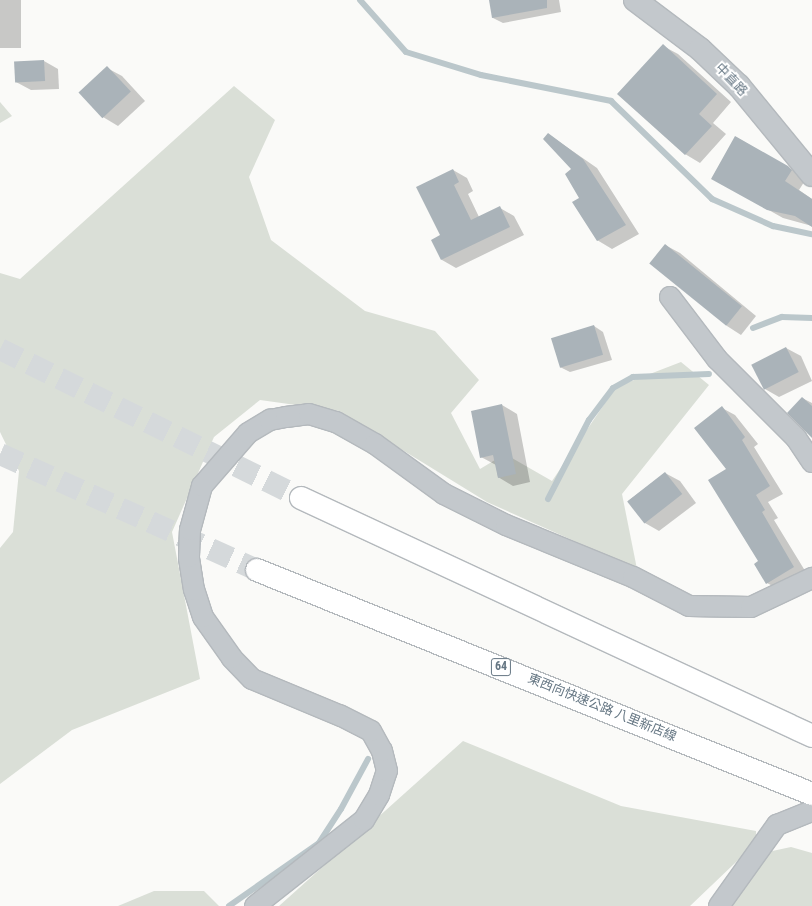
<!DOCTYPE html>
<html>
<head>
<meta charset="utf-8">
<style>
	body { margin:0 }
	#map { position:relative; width:812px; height:906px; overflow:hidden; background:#fafaf8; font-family:"Roboto Condensed","Noto Sans TC",sans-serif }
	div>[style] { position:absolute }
	.green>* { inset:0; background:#dadfd7 }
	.shadow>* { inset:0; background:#0003; transform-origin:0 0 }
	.stream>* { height:6px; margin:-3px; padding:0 3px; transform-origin:3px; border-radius:3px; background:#bbc7cb }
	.building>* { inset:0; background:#aab3b9; transform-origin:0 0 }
	.trunk-tunnel>* { height:22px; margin-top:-11px; transform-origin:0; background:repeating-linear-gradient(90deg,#d5d9db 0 22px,transparent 0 33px) }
	.roads { filter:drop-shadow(1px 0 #b4b9bd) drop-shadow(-1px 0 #b4b9bd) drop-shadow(0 1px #b4b9bd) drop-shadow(0 -1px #b4b9bd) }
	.minor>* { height:20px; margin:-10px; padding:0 10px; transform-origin:10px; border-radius:10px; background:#c3c8cc }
	.tertiary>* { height:22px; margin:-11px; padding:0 11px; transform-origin:11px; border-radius:11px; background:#c3c8cc }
	.trunk>* { height:22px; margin:-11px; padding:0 11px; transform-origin:11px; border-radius:11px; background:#fff }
	span { translate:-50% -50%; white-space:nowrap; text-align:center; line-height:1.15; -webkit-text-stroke:4px #fff; paint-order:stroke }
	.shield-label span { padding:1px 3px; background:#fff; border:1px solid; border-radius:3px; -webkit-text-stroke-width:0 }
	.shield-label { font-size:12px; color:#657683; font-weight:700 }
	.street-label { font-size:13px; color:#657683 }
</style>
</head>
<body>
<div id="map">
	<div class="green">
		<i style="clip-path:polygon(234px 86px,275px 120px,249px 177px,271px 240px,365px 311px,435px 331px,479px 380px,451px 413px,480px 469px,505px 454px,552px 481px,616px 387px,681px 362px,709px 385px,622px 494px,637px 569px,487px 502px,339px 411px,260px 400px,214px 437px,172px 532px,200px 679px,72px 730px,0 784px,0 548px,13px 532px,19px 471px,0 432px,0 273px,20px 279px)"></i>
		<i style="clip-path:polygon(0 102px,12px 116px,0 123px)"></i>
		<i style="clip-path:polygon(463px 741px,621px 806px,756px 831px,756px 843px,690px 906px,279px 906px)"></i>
		<i style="clip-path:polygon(791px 847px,812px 853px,812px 906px,726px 906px,763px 853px)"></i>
		<i style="clip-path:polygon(154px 891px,204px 891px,219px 906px,118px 906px)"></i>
	</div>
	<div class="shadow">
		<i style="left:0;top:0;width:21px;height:48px"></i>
		<i style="clip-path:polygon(490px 0,559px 0,561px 12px,503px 23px,493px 18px)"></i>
		<i style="clip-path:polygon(663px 46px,678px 54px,731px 102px,713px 123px,726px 134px,700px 163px,685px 154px)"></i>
		<i style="clip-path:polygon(44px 61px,58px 69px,59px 89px,31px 90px,16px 82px)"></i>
		<i style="clip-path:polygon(107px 68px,122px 76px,145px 101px,118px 126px,103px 117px)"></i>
		<i style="clip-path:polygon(548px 134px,597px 168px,639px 234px,612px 249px,597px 240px,580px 198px,572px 169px)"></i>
		<i style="clip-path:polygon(736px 137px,803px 176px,806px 179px,799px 190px,812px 199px,812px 226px,783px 218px,712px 178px)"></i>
		<i style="clip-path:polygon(453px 170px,467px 178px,473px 191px,468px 194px,479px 217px,500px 208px,514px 216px,524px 235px,456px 268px,442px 260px,441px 236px)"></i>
		<i style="clip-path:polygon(665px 245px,680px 253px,756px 316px,741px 335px,727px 326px)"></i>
		<i style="clip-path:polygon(594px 326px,603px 332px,612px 360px,570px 372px,560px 367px)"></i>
		<i style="clip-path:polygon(786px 348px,801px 356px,812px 381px,779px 397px,765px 389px)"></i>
		<i style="clip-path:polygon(802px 398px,812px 403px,812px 434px)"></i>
		<i style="clip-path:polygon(502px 405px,517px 414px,530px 482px,513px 486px,498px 477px,496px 465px,481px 457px)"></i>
		<i style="clip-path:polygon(722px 408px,735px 415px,758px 444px,754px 447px,783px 494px,768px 502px,778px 518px,774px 520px,807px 574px,780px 590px,767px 583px,727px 470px)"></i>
		<i style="clip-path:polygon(665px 473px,680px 481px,696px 503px,659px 531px,645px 523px,628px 501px)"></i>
	</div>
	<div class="stream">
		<i style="left:360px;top:0;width:69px;rotate:48.5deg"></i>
		<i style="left:406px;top:52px;width:78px;rotate:17deg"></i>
		<i style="left:481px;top:75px;width:133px;rotate:11.3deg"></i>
		<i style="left:611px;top:101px;width:141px;rotate:44.1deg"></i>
		<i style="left:712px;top:199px;width:67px;rotate:23.9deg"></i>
		<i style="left:773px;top:226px;width:40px;rotate:12deg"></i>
		<i style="left:753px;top:328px;width:31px;rotate:-21deg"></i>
		<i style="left:782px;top:317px;width:30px;rotate:2deg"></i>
		<i style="left:548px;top:499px;width:89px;rotate:-62.6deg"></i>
		<i style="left:589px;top:420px;width:40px;rotate:-53deg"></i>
		<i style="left:613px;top:388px;width:23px;rotate:-29deg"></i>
		<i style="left:633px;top:377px;width:76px;rotate:-2.3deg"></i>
		<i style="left:229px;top:906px;width:110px;rotate:-35deg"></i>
		<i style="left:319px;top:843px;width:40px;rotate:-57.1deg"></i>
		<i style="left:341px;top:809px;width:57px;rotate:-61.6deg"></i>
	</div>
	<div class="building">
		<i style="clip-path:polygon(489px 0,547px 0,547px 8px,492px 18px)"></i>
		<i style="clip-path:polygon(663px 44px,717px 94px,699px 114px,712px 126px,685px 155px,617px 94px)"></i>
		<i style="left:44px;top:60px;width:21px;height:30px;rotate:87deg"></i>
		<i style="left:107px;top:66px;width:35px;height:39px;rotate:47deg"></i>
		<i style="clip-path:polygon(548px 133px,583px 159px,626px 225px,597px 241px,572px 202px,579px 198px,565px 174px,571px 169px,543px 139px)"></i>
		<i style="clip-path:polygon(735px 136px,788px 166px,792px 170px,785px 181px,812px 199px,812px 227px,795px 216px,767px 210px,711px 179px)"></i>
		<i style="clip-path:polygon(453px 169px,459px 182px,454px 185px,471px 220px,500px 206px,510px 227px,441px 260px,431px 240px,440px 235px,416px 187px)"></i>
		<i style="left:665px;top:244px;width:99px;height:25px;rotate:39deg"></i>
		<i style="left:594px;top:325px;width:31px;height:45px;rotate:73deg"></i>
		<i style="left:786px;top:347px;width:28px;height:39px;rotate:63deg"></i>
		<i style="clip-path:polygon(802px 397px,812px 406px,812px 438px,787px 413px)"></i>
		<i style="clip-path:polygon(502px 404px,516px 474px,498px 478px,493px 455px,480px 458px,471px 411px)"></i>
		<i style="clip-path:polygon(722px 406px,745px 437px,742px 440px,770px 486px,756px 495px,765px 510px,762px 512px,794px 567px,766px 584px,754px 564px,758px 561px,708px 480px,726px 469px,694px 428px)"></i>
		<i style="left:665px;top:472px;width:28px;height:48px;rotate:52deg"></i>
	</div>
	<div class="trunk-tunnel">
		<i style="left:0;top:349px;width:336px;rotate:26.3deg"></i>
		<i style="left:0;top:454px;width:282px;rotate:24.3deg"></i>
	</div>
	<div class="roads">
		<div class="minor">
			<i style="left:670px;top:297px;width:78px;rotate:52.8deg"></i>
			<i style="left:717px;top:359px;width:112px;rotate:45deg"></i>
			<i style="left:796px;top:438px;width:29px;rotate:56deg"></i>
			<i style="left:255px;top:906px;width:139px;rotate:-38.3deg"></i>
			<i style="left:364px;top:820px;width:29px;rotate:-59deg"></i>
			<i style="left:379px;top:795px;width:25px;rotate:-72deg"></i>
			<i style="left:387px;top:771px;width:21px;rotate:-104deg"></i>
			<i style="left:382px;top:751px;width:23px;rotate:-119deg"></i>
			<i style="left:371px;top:731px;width:34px;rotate:-153deg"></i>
			<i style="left:341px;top:716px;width:96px;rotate:-157.4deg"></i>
			<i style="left:252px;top:679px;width:29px;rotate:-134deg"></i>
			<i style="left:232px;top:658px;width:50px;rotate:-125.3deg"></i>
			<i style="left:203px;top:617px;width:28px;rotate:-108deg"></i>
			<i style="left:194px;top:590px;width:33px;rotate:-99deg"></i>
			<i style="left:189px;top:557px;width:27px;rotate:-88deg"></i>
			<i style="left:190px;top:530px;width:46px;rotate:-74.7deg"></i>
			<i style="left:202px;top:486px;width:70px;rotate:-49deg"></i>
			<i style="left:248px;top:433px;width:26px;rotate:-31deg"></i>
			<i style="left:270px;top:420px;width:16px;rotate:-11deg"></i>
			<i style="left:286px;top:417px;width:23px;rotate:-7deg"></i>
			<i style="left:309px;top:414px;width:28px;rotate:17deg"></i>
			<i style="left:336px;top:422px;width:45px;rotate:29.4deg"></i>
			<i style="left:375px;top:444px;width:85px;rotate:35.9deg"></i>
			<i style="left:444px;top:494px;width:69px;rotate:26.6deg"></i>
			<i style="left:506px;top:525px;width:137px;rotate:22.3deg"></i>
			<i style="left:633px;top:577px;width:63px;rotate:27.4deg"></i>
			<i style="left:689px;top:606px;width:62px;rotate:0.9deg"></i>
			<i style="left:751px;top:607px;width:68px;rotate:-25.4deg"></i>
			<i style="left:719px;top:906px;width:100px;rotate:-54.4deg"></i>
			<i style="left:777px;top:825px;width:38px;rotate:-22deg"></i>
		</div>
		<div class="tertiary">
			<i style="left:635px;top:0;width:81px;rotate:37deg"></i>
			<i style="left:700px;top:49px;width:54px;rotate:43.5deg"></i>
			<i style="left:739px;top:86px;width:115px;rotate:50.6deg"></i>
		</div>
		<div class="trunk">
			<i style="left:301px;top:498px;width:564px;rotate:24.97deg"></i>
			<i style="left:257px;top:570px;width:598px;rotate:21.98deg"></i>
		</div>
	</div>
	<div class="shield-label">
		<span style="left:501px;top:667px">64</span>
	</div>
	<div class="street-label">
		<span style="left:731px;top:80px;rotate:46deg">中直路</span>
		<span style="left:602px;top:708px;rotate:22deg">東西向快速公路 八里新店線</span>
	</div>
</div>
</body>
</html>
